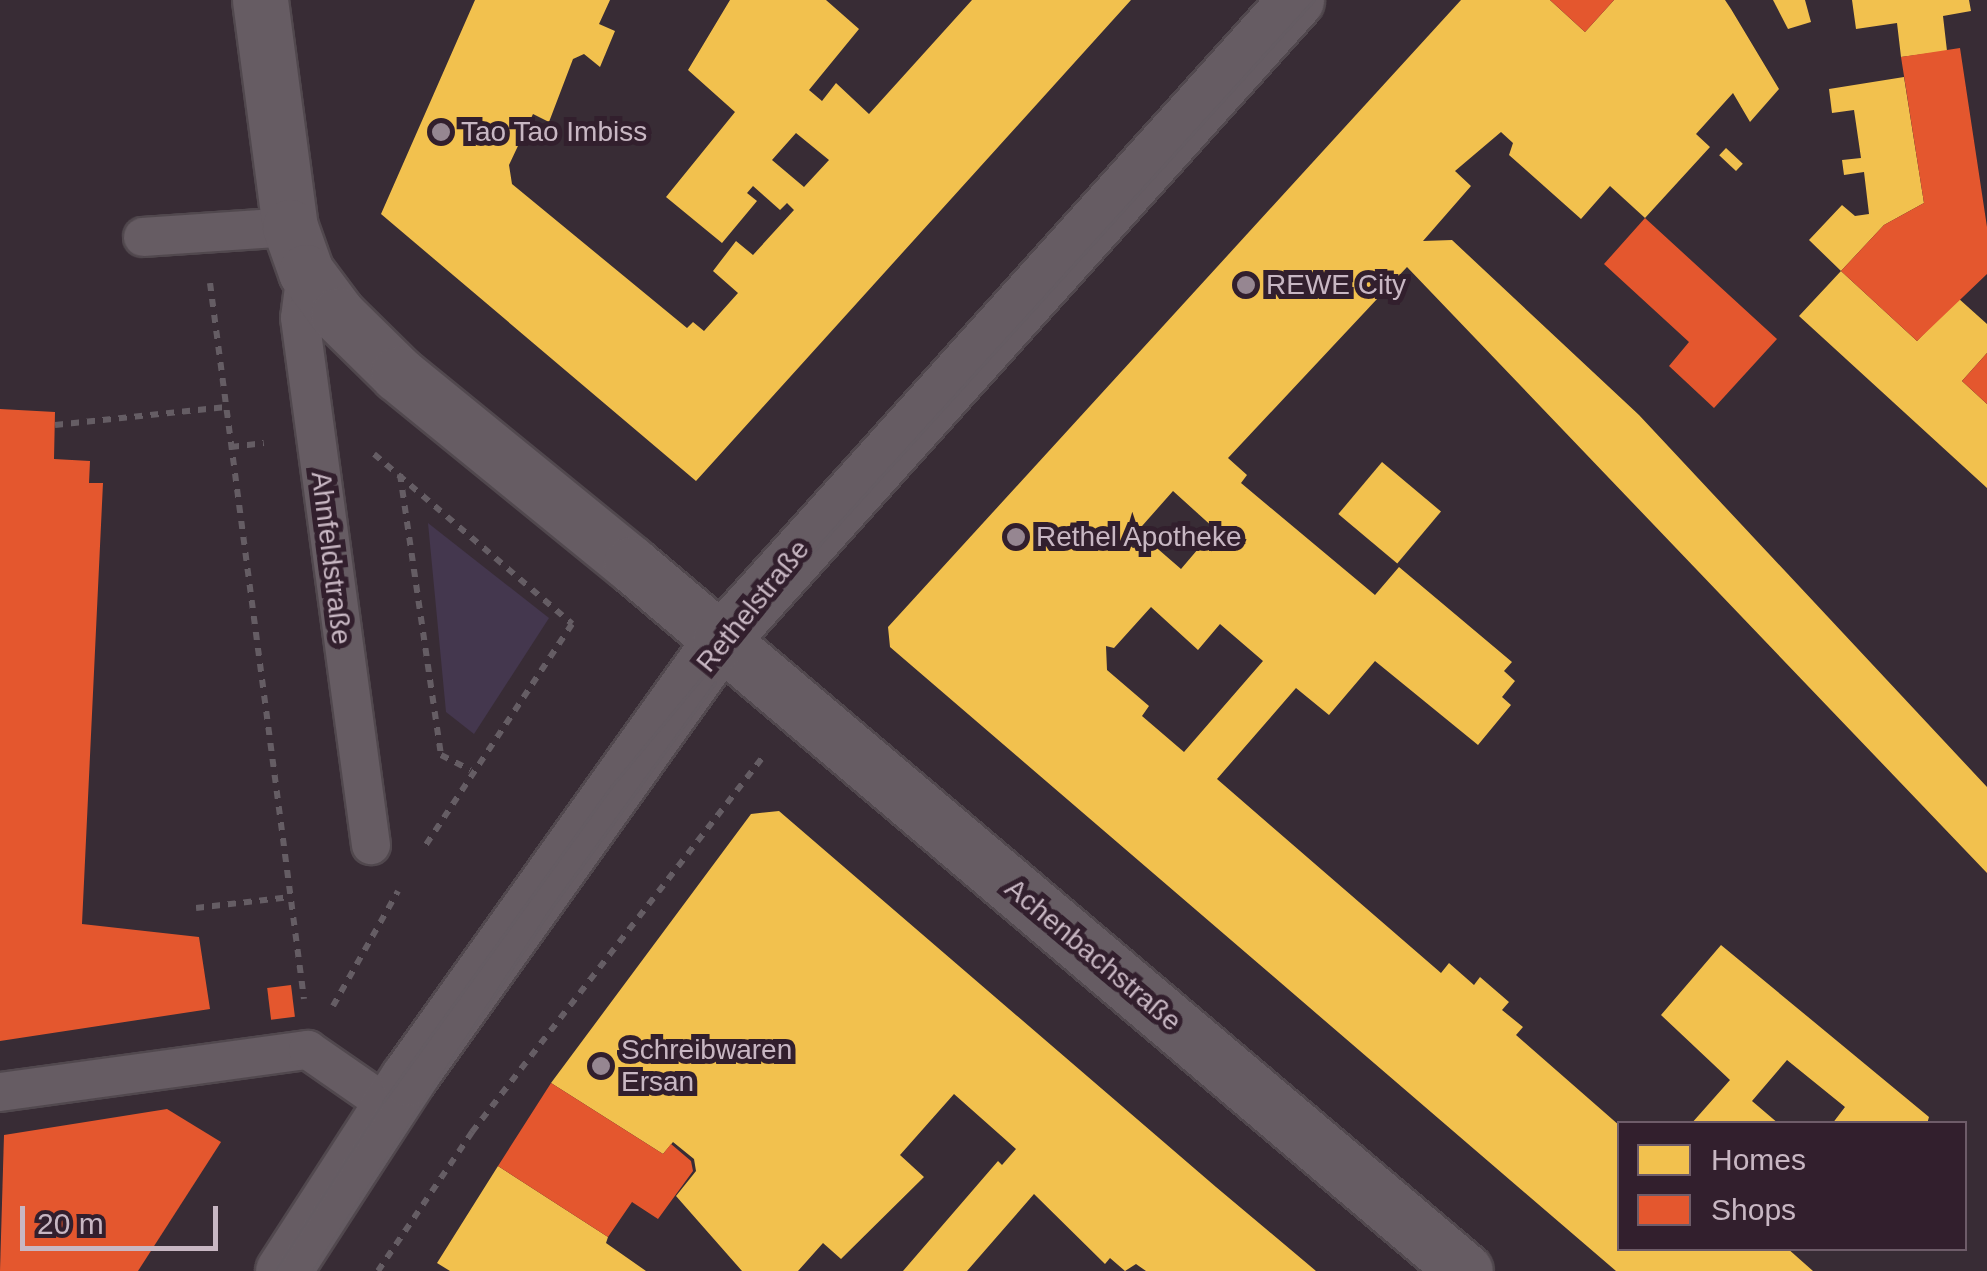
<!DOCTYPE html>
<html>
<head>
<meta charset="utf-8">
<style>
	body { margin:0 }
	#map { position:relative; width:1987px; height:1271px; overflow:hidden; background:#382c35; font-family:Helvetica,sans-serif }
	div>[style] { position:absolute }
	.green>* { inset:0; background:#44374e }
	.homes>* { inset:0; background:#f2c14e; transform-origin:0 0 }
	.shops>* { inset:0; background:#e4572e; transform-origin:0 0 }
	.path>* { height:6px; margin-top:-3px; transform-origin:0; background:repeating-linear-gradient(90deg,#655d64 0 8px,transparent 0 16px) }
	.roads { filter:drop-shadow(2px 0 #51484e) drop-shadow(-2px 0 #51484e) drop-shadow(0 2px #51484e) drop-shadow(0 -2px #51484e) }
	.service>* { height:38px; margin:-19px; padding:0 19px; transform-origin:19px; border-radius:19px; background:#665c63 }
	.minor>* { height:55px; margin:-27.5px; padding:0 27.5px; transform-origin:27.5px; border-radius:27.5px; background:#665c63 }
	.tertiary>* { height:55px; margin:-27.5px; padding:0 27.5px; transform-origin:27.5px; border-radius:27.5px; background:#665c63 }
	.tram>* { height:2.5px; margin:-1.25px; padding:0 1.25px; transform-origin:1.25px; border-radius:1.25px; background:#655c63 }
	.dots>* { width:28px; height:28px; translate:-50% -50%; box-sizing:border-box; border:5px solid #321f2d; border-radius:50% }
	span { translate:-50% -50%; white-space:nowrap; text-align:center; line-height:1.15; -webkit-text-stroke:10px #321f2d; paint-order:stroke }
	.poi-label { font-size:28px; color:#c8b7c3 }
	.left { translate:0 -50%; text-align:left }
	.street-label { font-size:28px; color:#c8b7c3 }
	.legend { position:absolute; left:1617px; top:1121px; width:350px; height:130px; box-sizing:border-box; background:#321f2d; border:2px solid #6e5c69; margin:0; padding:12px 18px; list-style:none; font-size:30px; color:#c8b7c3 }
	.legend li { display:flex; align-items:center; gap:20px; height:50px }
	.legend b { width:50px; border:2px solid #6e5c69 }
	.scale { position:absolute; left:20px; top:1206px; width:198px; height:45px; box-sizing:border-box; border:5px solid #c8b7c3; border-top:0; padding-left:12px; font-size:30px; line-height:35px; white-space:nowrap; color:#c8b7c3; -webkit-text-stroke:8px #321f2d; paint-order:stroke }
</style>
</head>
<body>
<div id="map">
	<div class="green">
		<i style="clip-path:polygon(428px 523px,549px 618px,474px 734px,446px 712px)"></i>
	</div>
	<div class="homes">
		<i style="clip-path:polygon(evenodd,475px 0,610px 0,599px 24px,615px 31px,600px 67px,584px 54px,573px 59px,549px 122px,533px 114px,509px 165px,512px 184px,687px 328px,693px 322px,704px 331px,738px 293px,713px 271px,736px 241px,753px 255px,794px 210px,787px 203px,780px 210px,753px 186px,747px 193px,757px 201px,722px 243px,666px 197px,735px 112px,688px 70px,730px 0,826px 0,859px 29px,809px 90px,822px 101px,836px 83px,869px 114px,972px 0,1131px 0,696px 481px,381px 214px,475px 0,796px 133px,829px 160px,804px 187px,772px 160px,796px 133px)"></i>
		<i style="clip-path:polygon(evenodd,1461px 0,1550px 0,1585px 32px,1614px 0,1725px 0,1731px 9px,1779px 89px,1750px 122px,1733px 93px,1696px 134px,1710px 147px,1645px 218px,1610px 186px,1581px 219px,1509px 155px,1513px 143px,1501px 132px,1455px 171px,1471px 186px,1423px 241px,1452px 240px,1639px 415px,1987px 787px,1987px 873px,1407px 267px,1228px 458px,1247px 475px,1241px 483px,1375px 595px,1399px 567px,1512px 662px,1504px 671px,1515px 681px,1502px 697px,1511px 705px,1478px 745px,1375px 661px,1329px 715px,1296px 688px,1217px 779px,1441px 973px,1449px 963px,1474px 985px,1480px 977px,1509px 1002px,1502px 1010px,1523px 1027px,1516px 1035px,1620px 1126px,1620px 1248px,1787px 1248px,1813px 1271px,1616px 1271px,890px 647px,888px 627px,1461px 0,1173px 491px,1215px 529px,1181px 569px,1151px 543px,1133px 548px,1127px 543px,1173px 491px,1461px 0,1151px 607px,1198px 650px,1220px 624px,1263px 661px,1184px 752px,1142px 716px,1149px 706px,1107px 670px,1106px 646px,1114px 648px,1151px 607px)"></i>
		<i style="clip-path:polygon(1773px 0,1805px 0,1811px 22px,1788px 29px)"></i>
		<i style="clip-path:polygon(1852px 0,1969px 0,1971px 11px,1943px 16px,1947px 51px,1901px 57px,1897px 23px,1856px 29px)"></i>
		<i style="clip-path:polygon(1904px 77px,1924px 203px,1884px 225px,1841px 271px,1809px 240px,1842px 205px,1855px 216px,1869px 214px,1864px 172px,1844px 175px,1842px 160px,1861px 158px,1854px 110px,1832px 113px,1829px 89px)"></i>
		<i style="left:1726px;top:148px;width:23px;height:10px;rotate:43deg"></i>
		<i style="clip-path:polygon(1841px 271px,1917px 341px,1958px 298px,1987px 324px,1987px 353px,1962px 381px,1987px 404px,1987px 488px,1799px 316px)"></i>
		<i style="left:1382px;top:462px;width:77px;height:68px;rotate:40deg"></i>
		<i style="clip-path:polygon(779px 811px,1216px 1187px,1316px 1271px,1146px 1271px,1136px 1264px,1125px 1271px,1110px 1258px,1105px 1264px,1034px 1194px,967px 1271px,903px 1271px,998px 1161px,1002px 1165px,1016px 1149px,954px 1094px,900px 1155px,924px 1177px,841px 1259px,823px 1243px,798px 1271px,742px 1271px,676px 1196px,696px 1171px,694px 1159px,673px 1142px,663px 1154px,551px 1083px,751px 814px)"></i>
		<i style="clip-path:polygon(1721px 945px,1929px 1117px,1927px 1124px,1832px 1124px,1845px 1107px,1787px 1060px,1752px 1101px,1779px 1124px,1691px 1124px,1730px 1080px,1661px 1015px)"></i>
		<i style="clip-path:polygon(498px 1166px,608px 1237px,606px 1243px,646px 1271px,450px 1271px,437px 1263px)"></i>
	</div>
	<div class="shops">
		<i style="clip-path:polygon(1550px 0,1614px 0,1585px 32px)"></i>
		<i style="clip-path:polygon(1960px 48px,1987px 227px,1987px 274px,1917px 341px,1841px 271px,1884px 225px,1924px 203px,1901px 57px)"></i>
		<i style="clip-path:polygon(1645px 218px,1777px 339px,1714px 408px,1669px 366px,1689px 342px,1604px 264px)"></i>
		<i style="clip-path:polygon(1987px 353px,1987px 404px,1962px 381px)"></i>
		<i style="clip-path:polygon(0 409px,55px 412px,54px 459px,90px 461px,89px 483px,103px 483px,82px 924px,199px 937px,210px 1009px,0 1041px)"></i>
		<i style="left:291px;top:985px;width:32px;height:24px;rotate:83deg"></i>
		<i style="clip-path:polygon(551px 1083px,663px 1154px,671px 1144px,691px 1161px,693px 1171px,658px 1219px,632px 1202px,608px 1237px,498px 1166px)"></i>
		<i style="clip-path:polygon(167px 1109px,221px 1142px,138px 1271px,0 1271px,4px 1135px)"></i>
	</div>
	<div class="path">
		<i style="left:210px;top:283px;width:722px;rotate:82.52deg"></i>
		<i style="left:55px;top:425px;width:172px;rotate:-6deg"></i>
		<i style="left:231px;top:447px;width:33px;rotate:-7deg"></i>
		<i style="left:374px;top:454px;width:261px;rotate:40.6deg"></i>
		<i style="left:572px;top:624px;width:266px;rotate:123.5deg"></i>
		<i style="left:400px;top:474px;width:284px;rotate:81.7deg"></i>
		<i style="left:441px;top:755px;width:33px;rotate:27deg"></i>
		<i style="left:196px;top:908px;width:95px;rotate:-6.7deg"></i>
		<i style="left:333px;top:1006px;width:132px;rotate:-60.5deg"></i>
		<i style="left:378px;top:1271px;width:168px;rotate:-55.9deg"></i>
		<i style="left:472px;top:1132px;width:476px;rotate:-52.2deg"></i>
	</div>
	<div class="roads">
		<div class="service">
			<i style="left:143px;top:237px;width:147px;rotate:-3.9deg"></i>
			<i style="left:306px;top:272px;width:46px;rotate:97.4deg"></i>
			<i style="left:300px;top:318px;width:532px;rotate:82.33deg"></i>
			<i style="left:0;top:1092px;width:311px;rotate:-7.8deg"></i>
			<i style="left:308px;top:1050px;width:98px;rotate:34.7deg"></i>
		</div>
		<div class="minor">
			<i style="left:260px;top:0;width:229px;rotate:82.5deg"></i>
			<i style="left:290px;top:227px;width:48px;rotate:70.4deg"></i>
			<i style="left:306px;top:272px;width:54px;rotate:53.3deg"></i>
			<i style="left:338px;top:315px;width:84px;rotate:44.5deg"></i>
			<i style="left:398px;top:374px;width:301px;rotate:39.2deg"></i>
			<i style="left:631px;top:564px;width:1093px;rotate:40.29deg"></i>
		</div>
		<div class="tertiary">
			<i style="left:283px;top:1271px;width:230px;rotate:-57.1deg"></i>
			<i style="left:408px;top:1078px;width:537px;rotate:-54.47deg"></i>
			<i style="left:720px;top:641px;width:862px;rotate:-48.06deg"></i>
		</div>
	</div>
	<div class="tram">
		<i style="left:275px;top:1271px;width:201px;rotate:-57.4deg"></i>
		<i style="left:383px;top:1102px;width:389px;rotate:-54.1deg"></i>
		<i style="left:611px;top:787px;width:191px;rotate:-50.3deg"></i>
		<i style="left:733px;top:640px;width:864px;rotate:-47.77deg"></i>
		<i style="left:313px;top:1271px;width:435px;rotate:-56.7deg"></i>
		<i style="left:552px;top:907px;width:277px;rotate:-54deg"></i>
	</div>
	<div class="dots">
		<i style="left:441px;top:132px;background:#968691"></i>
		<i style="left:1246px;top:285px;background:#968691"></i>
		<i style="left:1016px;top:537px;background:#968691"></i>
		<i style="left:601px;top:1066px;background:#968691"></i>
	</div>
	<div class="poi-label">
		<span class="left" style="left:461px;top:132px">Tao Tao Imbiss</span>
		<span class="left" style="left:1266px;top:285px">REWE City</span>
		<span class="left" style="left:1036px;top:537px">Rethel Apotheke</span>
		<span class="left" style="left:621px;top:1066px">Schreibwaren<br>Ersan</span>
	</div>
	<div class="street-label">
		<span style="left:331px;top:558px;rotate:83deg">Ahnfeldstraße</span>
		<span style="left:753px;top:606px;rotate:-51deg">Rethelstraße</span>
		<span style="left:1093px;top:955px;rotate:40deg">Achenbachstraße</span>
	</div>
	<ul class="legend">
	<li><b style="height:28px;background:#f2c14e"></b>Homes</li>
	<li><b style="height:28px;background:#e4572e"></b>Shops</li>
	</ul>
	<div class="scale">20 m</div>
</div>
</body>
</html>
